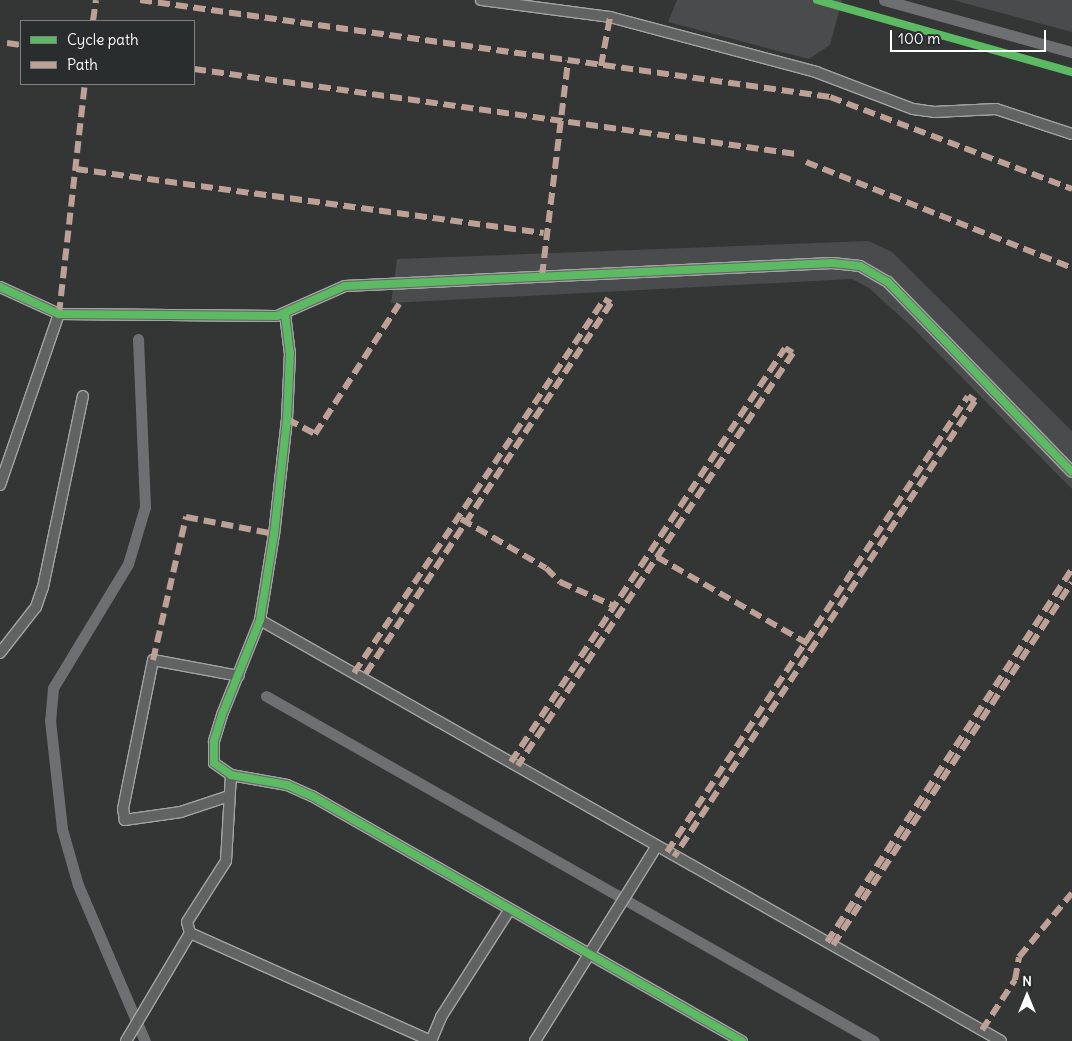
<!DOCTYPE html>
<html>
<head>
<meta charset="utf-8">
<style>
	body { margin:0 }
	#map { position:relative; width:1072px; height:1041px; overflow:hidden; background:#343535; font-family:Delius,sans-serif }
	div>[style] { position:absolute }
	.green>* { inset:0; background:#494b4c }
	.canal>* { height:11px; margin:-5.5px; padding:0 5.5px; transform-origin:5.5px; border-radius:5.5px; background:#6d6f70 }
	.roads { filter:drop-shadow(1px 0 #a4a4a4) drop-shadow(-1px 0 #a4a4a4) drop-shadow(0 1px #a4a4a4) drop-shadow(0 -1px #a4a4a4) }
	.street>* { height:10px; margin:-5px; padding:0 5px; transform-origin:5px; border-radius:5px; background:#616262 }
	.quiet>* { height:6px; margin-top:-3px; transform-origin:0; background:repeating-linear-gradient(90deg,#bda197 0 12px,transparent 0 18px) }
	.cycleway>* { height:8px; margin:-4px; padding:0 4px; transform-origin:4px; border-radius:4px; background:#5cba63 }
	span { translate:-50% -50%; white-space:nowrap; text-align:center; line-height:1.15; -webkit-text-stroke:4.5px #2a2d2e; paint-order:stroke }
	.legend { position:absolute; left:20px; top:20px; width:175px; height:65px; box-sizing:border-box; background:#2a2d2e; border:1px solid #7f8182; margin:0; padding:6px 9px; list-style:none; font-size:15px; color:#fff }
	.legend li { display:flex; align-items:center; gap:10px; height:25px }
	.legend b { width:25px; border:1px solid #7f8182 }
	.north { position:absolute; left:1002px; top:971px; width:50px; height:50px; -webkit-text-stroke:4px #2a2d2e; paint-order:stroke; rotate:0deg; font-size:14px; font-weight:700; line-height:20px; text-align:center; color:#fff }
	.north::after { content:''; display:block; margin:auto; width:18px; height:22px; background:#fff; clip-path:polygon(50% 0,100% 100%,50% 72%,0 100%) }
	.scale { position:absolute; left:890px; top:30px; width:156px; height:22px; box-sizing:border-box; border:2px solid #fff; border-top:0; padding-left:6px; font-size:15px; line-height:18px; white-space:nowrap; color:#fff; -webkit-text-stroke:4px #2a2d2e; paint-order:stroke }
</style>
</head>
<body>
<div id="map">
	<div class="green">
		<i style="clip-path:polygon(677px 0,842px 0,830px 45px,809px 59px,668px 22px)"></i>
		<i style="clip-path:polygon(953px 0,1072px 0,1072px 32px)"></i>
		<i style="clip-path:polygon(869px 241px,892px 252px,1072px 431px,1072px 489px,914px 329px,869px 288px,852px 279px,391px 303px,397px 259px)"></i>
	</div>
	<div class="canal">
		<i style="left:884px;top:0;width:195px;rotate:15.5deg"></i>
		<i style="left:138px;top:339px;width:168px;rotate:87.6deg"></i>
		<i style="left:145px;top:507px;width:59px;rotate:106.6deg"></i>
		<i style="left:128px;top:564px;width:145px;rotate:121.2deg"></i>
		<i style="left:53px;top:688px;width:32px;rotate:95deg"></i>
		<i style="left:50px;top:720px;width:110px;rotate:83.7deg"></i>
		<i style="left:62px;top:829px;width:58px;rotate:74.1deg"></i>
		<i style="left:78px;top:885px;width:170px;rotate:66.8deg"></i>
		<i style="left:266px;top:696px;width:699px;rotate:29.57deg"></i>
	</div>
	<div class="roads">
		<div class="street">
			<i style="left:481px;top:0;width:130px;rotate:7.5deg"></i>
			<i style="left:610px;top:17px;width:213px;rotate:14.9deg"></i>
			<i style="left:816px;top:72px;width:104px;rotate:20.9deg"></i>
			<i style="left:913px;top:109px;width:21px;rotate:8deg"></i>
			<i style="left:934px;top:112px;width:62px;rotate:-2.8deg"></i>
			<i style="left:996px;top:109px;width:80px;rotate:18.2deg"></i>
			<i style="left:0;top:287px;width:65px;rotate:24.6deg"></i>
			<i style="left:59px;top:314px;width:218px;rotate:0.5deg"></i>
			<i style="left:277px;top:316px;width:74px;rotate:-23.8deg"></i>
			<i style="left:345px;top:286px;width:488px;rotate:-2.7deg"></i>
			<i style="left:832px;top:263px;width:28px;rotate:6deg"></i>
			<i style="left:860px;top:266px;width:32px;rotate:30deg"></i>
			<i style="left:888px;top:282px;width:264px;rotate:45.9deg"></i>
			<i style="left:285px;top:314px;width:39px;rotate:83deg"></i>
			<i style="left:290px;top:353px;width:66px;rotate:92.6deg"></i>
			<i style="left:287px;top:419px;width:116px;rotate:96.4deg"></i>
			<i style="left:274px;top:534px;width:87px;rotate:99.2deg"></i>
			<i style="left:260px;top:620px;width:102px;rotate:111.8deg"></i>
			<i style="left:222px;top:715px;width:28px;rotate:107deg"></i>
			<i style="left:214px;top:742px;width:21px;rotate:90deg"></i>
			<i style="left:214px;top:763px;width:21px;rotate:35deg"></i>
			<i style="left:231px;top:775px;width:57px;rotate:10.1deg"></i>
			<i style="left:287px;top:785px;width:27px;rotate:24deg"></i>
			<i style="left:312px;top:796px;width:495px;rotate:29.7deg"></i>
			<i style="left:0;top:485px;width:181px;rotate:-71deg"></i>
			<i style="left:260px;top:620px;width:852px;rotate:29.6deg"></i>
			<i style="left:0;top:653px;width:58px;rotate:-52deg"></i>
			<i style="left:36px;top:607px;width:21px;rotate:-71deg"></i>
			<i style="left:43px;top:587px;width:195px;rotate:-78.2deg"></i>
			<i style="left:229px;top:796px;width:51px;rotate:161.6deg"></i>
			<i style="left:181px;top:812px;width:57px;rotate:171.9deg"></i>
			<i style="left:125px;top:820px;width:11px;rotate:-100deg"></i>
			<i style="left:123px;top:809px;width:152px;rotate:-78.6deg"></i>
			<i style="left:153px;top:660px;width:87px;rotate:10.5deg"></i>
			<i style="left:190px;top:933px;width:265px;rotate:24.1deg"></i>
			<i style="left:126px;top:1041px;width:126px;rotate:-59.3deg"></i>
			<i style="left:190px;top:933px;width:11px;rotate:-105deg"></i>
			<i style="left:187px;top:922px;width:72px;rotate:-57.4deg"></i>
			<i style="left:226px;top:861px;width:86px;rotate:-86.7deg"></i>
			<i style="left:431px;top:1041px;width:26px;rotate:-67deg"></i>
			<i style="left:441px;top:1017px;width:128px;rotate:-57.4deg"></i>
			<i style="left:535px;top:1041px;width:230px;rotate:-58deg"></i>
		</div>
	</div>
	<div class="quiet">
		<i style="left:140px;top:0;width:697px;rotate:8deg"></i>
		<i style="left:830px;top:97px;width:259px;rotate:20.8deg"></i>
		<i style="left:93px;top:21px;width:21px;rotate:-82deg"></i>
		<i style="left:7px;top:43px;width:14px;rotate:8deg"></i>
		<i style="left:601px;top:66px;width:50px;rotate:-79.6deg"></i>
		<i style="left:194px;top:69px;width:608px;rotate:8.04deg"></i>
		<i style="left:806px;top:162px;width:286px;rotate:21.7deg"></i>
		<i style="left:76px;top:169px;width:472px;rotate:7.8deg"></i>
		<i style="left:542px;top:276px;width:217px;rotate:-83.1deg"></i>
		<i style="left:59px;top:314px;width:231px;rotate:-83.6deg"></i>
		<i style="left:287px;top:419px;width:32px;rotate:28deg"></i>
		<i style="left:315px;top:434px;width:155px;rotate:-57.1deg"></i>
		<i style="left:461px;top:519px;width:98px;rotate:30deg"></i>
		<i style="left:546px;top:568px;width:20px;rotate:45deg"></i>
		<i style="left:560px;top:582px;width:59px;rotate:24deg"></i>
		<i style="left:657px;top:557px;width:174px;rotate:29.9deg"></i>
		<i style="left:153px;top:660px;width:147px;rotate:-77deg"></i>
		<i style="left:186px;top:517px;width:90px;rotate:10.9deg"></i>
		<i style="left:354px;top:673px;width:450px;rotate:-56.2deg"></i>
		<i style="left:604px;top:299px;width:8px;rotate:30deg"></i>
		<i style="left:611px;top:303px;width:450px;rotate:123.5deg"></i>
		<i style="left:511px;top:762px;width:496px;rotate:-56.5deg"></i>
		<i style="left:785px;top:348px;width:9px;rotate:32deg"></i>
		<i style="left:793px;top:353px;width:496px;rotate:123.7deg"></i>
		<i style="left:667px;top:852px;width:546px;rotate:-56.57deg"></i>
		<i style="left:968px;top:396px;width:9px;rotate:36deg"></i>
		<i style="left:975px;top:401px;width:546px;rotate:123.43deg"></i>
		<i style="left:827px;top:942px;width:446px;rotate:-56.7deg"></i>
		<i style="left:833px;top:945px;width:434px;rotate:-56.6deg"></i>
		<i style="left:982px;top:1030px;width:60px;rotate:-56.6deg"></i>
		<i style="left:1015px;top:980px;width:23px;rotate:-80deg"></i>
		<i style="left:1019px;top:957px;width:83px;rotate:-50.4deg"></i>
	</div>
	<div class="cycleway">
		<i style="left:817px;top:0;width:265px;rotate:15.8deg"></i>
		<i style="left:0;top:287px;width:65px;rotate:24.6deg"></i>
		<i style="left:59px;top:314px;width:218px;rotate:0.5deg"></i>
		<i style="left:277px;top:316px;width:74px;rotate:-23.8deg"></i>
		<i style="left:345px;top:286px;width:488px;rotate:-2.7deg"></i>
		<i style="left:832px;top:263px;width:28px;rotate:6deg"></i>
		<i style="left:860px;top:266px;width:32px;rotate:30deg"></i>
		<i style="left:888px;top:282px;width:264px;rotate:45.9deg"></i>
		<i style="left:285px;top:314px;width:39px;rotate:83deg"></i>
		<i style="left:290px;top:353px;width:66px;rotate:92.6deg"></i>
		<i style="left:287px;top:419px;width:116px;rotate:96.4deg"></i>
		<i style="left:274px;top:534px;width:87px;rotate:99.2deg"></i>
		<i style="left:260px;top:620px;width:102px;rotate:111.8deg"></i>
		<i style="left:222px;top:715px;width:28px;rotate:107deg"></i>
		<i style="left:214px;top:742px;width:21px;rotate:90deg"></i>
		<i style="left:214px;top:763px;width:21px;rotate:35deg"></i>
		<i style="left:231px;top:775px;width:57px;rotate:10.1deg"></i>
		<i style="left:287px;top:785px;width:27px;rotate:24deg"></i>
		<i style="left:312px;top:796px;width:495px;rotate:29.7deg"></i>
	</div>
	<ul class="legend">
	<li><b style="height:6px;background:#5cba63"></b>Cycle path</li>
	<li><b style="height:6px;background:#bda197"></b>Path</li>
	</ul>
	<div class="north">N</div>
	<div class="scale">100 m</div>
</div>
</body>
</html>
